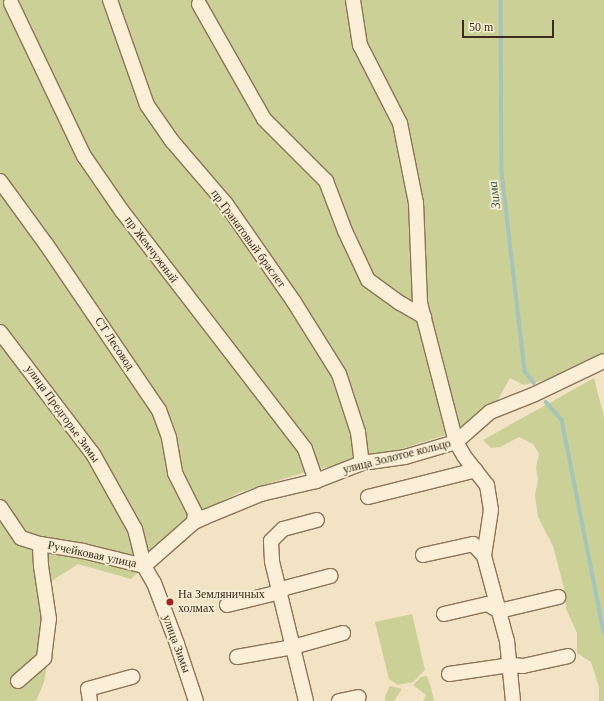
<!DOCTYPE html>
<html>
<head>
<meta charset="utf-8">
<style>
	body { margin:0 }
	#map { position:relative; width:604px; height:701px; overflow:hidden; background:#f1e3c3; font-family:Georgia,serif }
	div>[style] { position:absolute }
	.green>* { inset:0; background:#cad096 }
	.stream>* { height:3.5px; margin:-1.75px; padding:0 1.75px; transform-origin:1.75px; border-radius:1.75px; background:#a5c4ba }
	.roads { filter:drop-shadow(1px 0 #8d7358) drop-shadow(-1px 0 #8d7358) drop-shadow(0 1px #8d7358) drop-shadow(0 -1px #8d7358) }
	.minor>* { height:14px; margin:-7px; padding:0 7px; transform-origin:7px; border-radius:7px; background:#fbf0d7 }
	.dots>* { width:11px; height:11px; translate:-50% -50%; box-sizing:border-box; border:2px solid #f8edd3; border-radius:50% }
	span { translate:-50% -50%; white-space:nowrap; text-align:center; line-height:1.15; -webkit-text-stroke:3.5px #f8edd3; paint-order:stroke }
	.street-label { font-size:12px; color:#3c2c1d }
	.poi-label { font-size:12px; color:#3c2c1d }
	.left { translate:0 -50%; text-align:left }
	.water-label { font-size:13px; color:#2c5c58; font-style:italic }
	.scale { position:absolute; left:462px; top:20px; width:92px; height:18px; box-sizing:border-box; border:2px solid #3c2c1d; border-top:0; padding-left:5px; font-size:12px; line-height:14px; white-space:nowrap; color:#3c2c1d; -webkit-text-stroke:3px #f8edd3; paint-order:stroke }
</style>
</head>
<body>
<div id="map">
	<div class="green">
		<i style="clip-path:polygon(0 0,604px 0,604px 353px,574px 372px,545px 380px,524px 385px,510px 378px,494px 407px,449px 434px,388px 453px,306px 472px,240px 492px,191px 517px,158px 553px,131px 579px,78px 564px,50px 582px,53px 631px,44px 682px,36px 701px,0 701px)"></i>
		<i style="clip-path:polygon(594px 378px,604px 417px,604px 701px,599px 701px,599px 687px,591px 662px,577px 653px,577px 633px,566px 609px,564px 588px,553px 546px,538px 517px,535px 495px,538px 480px,536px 468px,539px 454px,533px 444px,519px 437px,500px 447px,491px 448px,483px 440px)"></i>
		<i style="clip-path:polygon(412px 614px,425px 670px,413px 682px,398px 685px,389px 679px,375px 622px)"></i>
		<i style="clip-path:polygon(427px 676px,431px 688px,434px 701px,423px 701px,426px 695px,413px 685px,421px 677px)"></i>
		<i style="clip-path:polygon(390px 686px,402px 689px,394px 701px,385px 701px,386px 694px)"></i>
	</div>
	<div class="stream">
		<i style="left:501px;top:0;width:172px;rotate:89.7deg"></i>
		<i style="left:502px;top:172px;width:200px;rotate:83.4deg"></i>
		<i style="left:525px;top:371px;width:15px;rotate:53deg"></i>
		<i style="left:546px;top:402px;width:24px;rotate:48deg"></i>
		<i style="left:562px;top:420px;width:217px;rotate:78.8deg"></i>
	</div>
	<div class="roads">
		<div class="minor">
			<i style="left:110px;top:0;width:111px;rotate:70.6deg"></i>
			<i style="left:147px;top:105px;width:44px;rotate:55.2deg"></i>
			<i style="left:172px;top:141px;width:83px;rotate:49.4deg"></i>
			<i style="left:226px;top:204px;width:119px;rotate:55.2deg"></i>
			<i style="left:294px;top:302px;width:85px;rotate:58deg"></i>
			<i style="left:339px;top:374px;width:61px;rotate:71.9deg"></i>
			<i style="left:358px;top:432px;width:31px;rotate:83deg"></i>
			<i style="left:353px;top:0;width:46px;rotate:81.2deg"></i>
			<i style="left:360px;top:45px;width:88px;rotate:62.9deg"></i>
			<i style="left:400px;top:123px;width:82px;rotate:78.7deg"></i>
			<i style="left:416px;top:203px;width:100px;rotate:87.7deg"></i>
			<i style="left:420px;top:303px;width:144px;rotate:75.5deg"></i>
			<i style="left:456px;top:442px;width:16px;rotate:60deg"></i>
			<i style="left:464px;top:456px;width:37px;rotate:52deg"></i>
			<i style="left:487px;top:485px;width:25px;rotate:81deg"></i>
			<i style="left:491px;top:510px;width:47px;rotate:98.7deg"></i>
			<i style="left:484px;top:556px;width:88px;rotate:74.9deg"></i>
			<i style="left:507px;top:641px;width:60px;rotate:84.3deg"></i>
			<i style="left:11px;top:3px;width:170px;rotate:64.5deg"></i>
			<i style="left:84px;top:156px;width:67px;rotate:55.4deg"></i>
			<i style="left:122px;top:211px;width:300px;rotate:52.4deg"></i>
			<i style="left:305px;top:449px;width:34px;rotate:71deg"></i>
			<i style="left:199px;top:4px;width:132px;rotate:60.5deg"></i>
			<i style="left:264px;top:119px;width:88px;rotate:45deg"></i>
			<i style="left:326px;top:181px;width:53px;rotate:69.2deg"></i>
			<i style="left:345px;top:231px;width:54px;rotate:64.9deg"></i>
			<i style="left:368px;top:280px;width:39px;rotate:36deg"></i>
			<i style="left:400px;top:303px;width:28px;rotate:30deg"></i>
			<i style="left:0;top:181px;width:78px;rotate:53.9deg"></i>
			<i style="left:46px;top:244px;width:201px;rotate:55.8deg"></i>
			<i style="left:159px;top:410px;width:30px;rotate:70deg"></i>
			<i style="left:169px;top:438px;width:36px;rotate:80deg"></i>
			<i style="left:175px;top:473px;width:45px;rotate:63.4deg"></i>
			<i style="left:195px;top:513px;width:9px;rotate:96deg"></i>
			<i style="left:0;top:332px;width:153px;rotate:52.7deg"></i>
			<i style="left:93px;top:454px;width:86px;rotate:60.8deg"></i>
			<i style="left:135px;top:529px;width:38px;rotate:76deg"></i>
			<i style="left:144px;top:566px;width:20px;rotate:60deg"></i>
			<i style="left:154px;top:583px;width:65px;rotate:69.3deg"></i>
			<i style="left:177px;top:644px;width:60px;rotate:71.6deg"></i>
			<i style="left:368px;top:497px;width:111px;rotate:-14deg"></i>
			<i style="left:0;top:507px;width:37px;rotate:56deg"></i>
			<i style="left:21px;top:538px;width:20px;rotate:18deg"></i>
			<i style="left:423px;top:555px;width:51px;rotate:-12.4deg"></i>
			<i style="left:473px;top:544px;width:16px;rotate:47deg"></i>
			<i style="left:144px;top:566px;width:67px;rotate:-41.3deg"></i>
			<i style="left:194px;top:522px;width:12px;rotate:-24deg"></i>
			<i style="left:205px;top:517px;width:61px;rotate:-22.3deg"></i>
			<i style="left:261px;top:494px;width:57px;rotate:-13.3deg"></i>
			<i style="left:316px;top:481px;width:49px;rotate:-21.4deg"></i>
			<i style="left:362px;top:463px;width:43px;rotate:-7.9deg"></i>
			<i style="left:405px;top:457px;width:53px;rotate:-16.4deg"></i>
			<i style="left:456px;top:442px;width:45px;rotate:-41.4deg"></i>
			<i style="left:490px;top:412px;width:48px;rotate:-21.8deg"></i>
			<i style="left:535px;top:394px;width:76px;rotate:-25.6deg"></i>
			<i style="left:227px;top:605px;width:55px;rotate:-13.8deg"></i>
			<i style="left:280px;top:592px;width:6px;rotate:-39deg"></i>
			<i style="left:285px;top:588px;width:47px;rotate:-14.9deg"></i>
			<i style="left:444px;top:614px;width:44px;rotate:-13.1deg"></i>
			<i style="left:487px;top:604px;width:14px;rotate:30deg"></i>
			<i style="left:499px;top:611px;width:61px;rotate:-13.3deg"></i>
			<i style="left:237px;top:657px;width:57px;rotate:-10.1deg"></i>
			<i style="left:293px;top:647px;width:52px;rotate:-15.6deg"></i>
			<i style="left:449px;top:674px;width:63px;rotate:-8.3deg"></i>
			<i style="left:511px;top:665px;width:12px;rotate:5deg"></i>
			<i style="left:523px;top:666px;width:46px;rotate:-12.5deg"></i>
			<i style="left:18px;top:681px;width:35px;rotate:-41deg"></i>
			<i style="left:44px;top:658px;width:39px;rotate:-83deg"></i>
			<i style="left:49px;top:619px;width:54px;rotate:-98.6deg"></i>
			<i style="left:41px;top:566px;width:22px;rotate:-93deg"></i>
			<i style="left:40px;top:544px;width:44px;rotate:9.2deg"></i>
			<i style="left:83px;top:551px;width:63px;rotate:13.8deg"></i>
			<i style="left:90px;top:701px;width:12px;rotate:-99deg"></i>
			<i style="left:88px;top:689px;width:46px;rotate:-15.3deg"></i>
			<i style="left:306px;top:701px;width:144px;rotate:-103.7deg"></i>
			<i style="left:272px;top:561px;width:20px;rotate:-93deg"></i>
			<i style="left:271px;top:541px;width:17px;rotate:-45deg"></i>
			<i style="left:283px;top:529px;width:35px;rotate:-15deg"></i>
			<i style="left:339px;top:701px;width:20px;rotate:-11deg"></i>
		</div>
	</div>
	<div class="dots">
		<i style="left:170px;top:602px;background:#a02427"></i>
	</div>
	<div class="street-label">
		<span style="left:248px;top:239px;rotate:54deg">пр Гранатовый браслет</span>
		<span style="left:151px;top:250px;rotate:53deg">пр Жемчужный</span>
		<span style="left:114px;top:344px;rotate:56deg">СТ Лесовод</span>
		<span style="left:62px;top:414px;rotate:54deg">улица Предгорье Зимы</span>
		<span style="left:397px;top:457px;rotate:-14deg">улица Золотое кольцо</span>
		<span style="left:92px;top:555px;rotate:12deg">Ручейковая улица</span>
		<span style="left:176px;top:644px;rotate:70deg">улица Зимы</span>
	</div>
	<div class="poi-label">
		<span class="left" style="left:178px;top:602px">На Земляничных<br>холмах</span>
	</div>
	<div class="water-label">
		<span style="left:495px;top:195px;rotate:-97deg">Зима</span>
	</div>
	<div class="scale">50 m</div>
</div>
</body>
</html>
